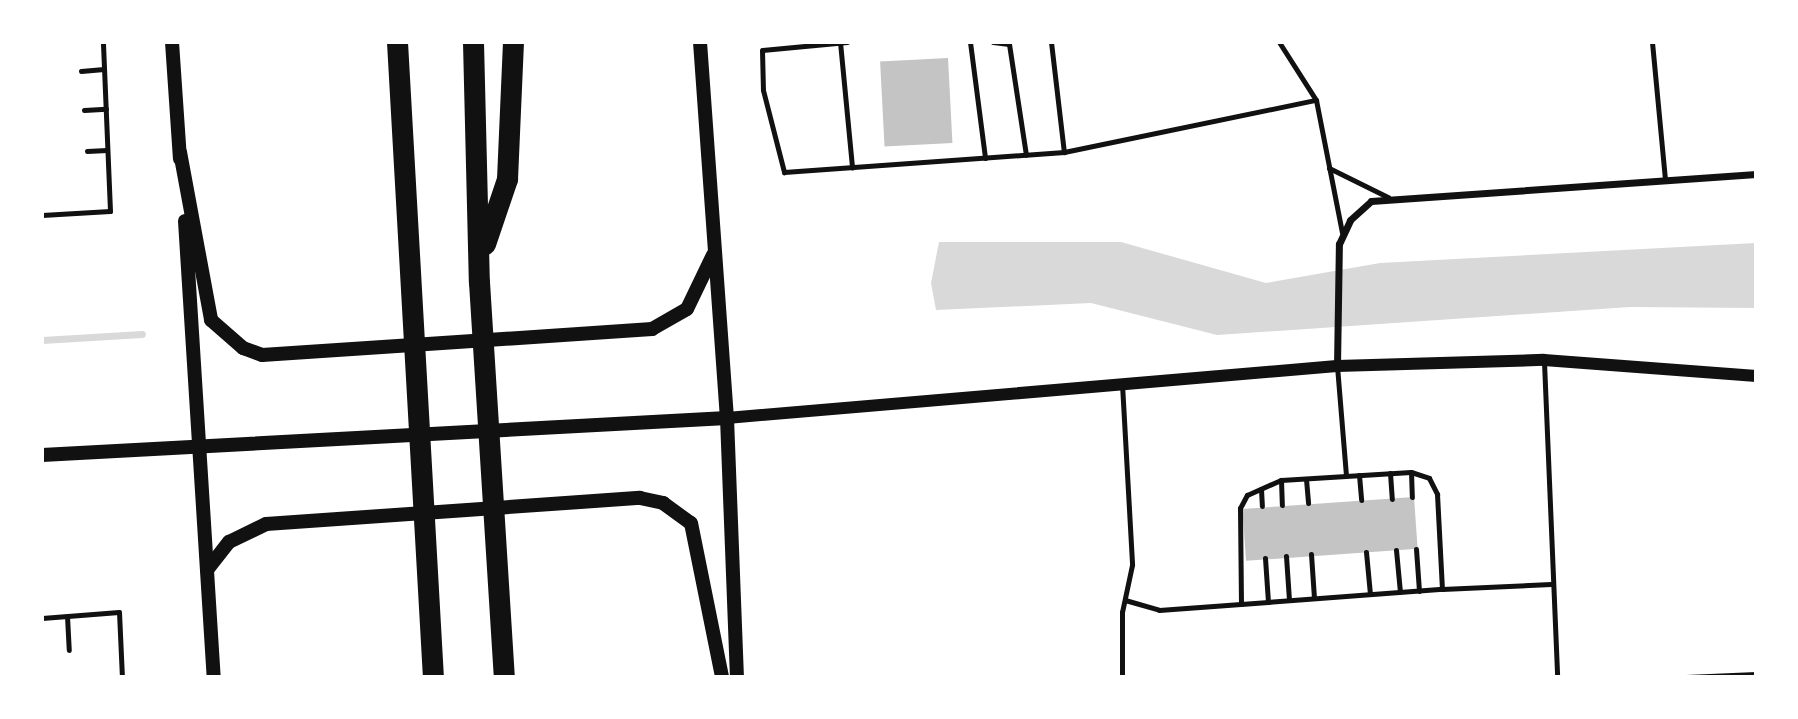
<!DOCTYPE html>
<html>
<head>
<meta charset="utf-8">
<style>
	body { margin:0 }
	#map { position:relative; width:1798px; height:719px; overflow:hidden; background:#fff; font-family:"Sofia Sans Condensed",sans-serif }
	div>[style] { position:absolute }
	.water>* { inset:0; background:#d9d9d9 }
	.stream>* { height:7px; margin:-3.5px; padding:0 3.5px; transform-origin:3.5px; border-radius:3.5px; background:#d9d9d9 }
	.building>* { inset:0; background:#c4c4c4; transform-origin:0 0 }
	.service>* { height:5px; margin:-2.5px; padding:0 2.5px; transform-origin:2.5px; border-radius:2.5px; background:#111 }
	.minor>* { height:7px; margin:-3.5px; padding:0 3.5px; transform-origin:3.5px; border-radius:3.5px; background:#111 }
	.tertiary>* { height:12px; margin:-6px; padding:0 6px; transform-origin:6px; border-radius:6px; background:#111 }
	.secondary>* { height:14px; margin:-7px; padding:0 7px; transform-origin:7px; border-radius:7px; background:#111 }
	.motorway>* { height:21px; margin:-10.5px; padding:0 10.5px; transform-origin:10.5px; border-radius:10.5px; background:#111 }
	span { translate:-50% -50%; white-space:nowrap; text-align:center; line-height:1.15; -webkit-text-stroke:5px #fff; paint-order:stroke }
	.frame { position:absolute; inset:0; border:44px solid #fff; pointer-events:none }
</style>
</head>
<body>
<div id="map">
	<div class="water">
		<i style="clip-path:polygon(939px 242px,1121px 242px,1266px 283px,1380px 263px,1756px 243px,1756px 308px,1630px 307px,1217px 335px,1091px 303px,936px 310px,931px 283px)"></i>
	</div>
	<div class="stream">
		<i style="left:42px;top:340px;width:100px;rotate:-3.4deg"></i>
	</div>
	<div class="building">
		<i style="left:948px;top:58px;width:85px;height:68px;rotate:87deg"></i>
		<i style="left:1414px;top:497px;width:52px;height:172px;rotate:86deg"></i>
	</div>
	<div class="service">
		<i style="left:840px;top:42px;width:126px;rotate:84.5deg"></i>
		<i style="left:847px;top:42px;width:85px;rotate:174.6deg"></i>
		<i style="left:762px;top:50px;width:40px;rotate:88.6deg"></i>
		<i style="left:763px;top:90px;width:85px;rotate:75.6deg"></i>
		<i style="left:784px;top:172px;width:281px;rotate:-4.1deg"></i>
		<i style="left:1064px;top:152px;width:257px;rotate:-11.7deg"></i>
		<i style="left:970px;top:42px;width:117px;rotate:82.6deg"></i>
		<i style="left:993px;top:42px;width:16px;rotate:7deg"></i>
		<i style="left:1009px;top:44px;width:112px;rotate:81.3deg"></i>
		<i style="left:1051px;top:42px;width:111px;rotate:83.3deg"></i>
		<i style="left:1279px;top:42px;width:69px;rotate:57.5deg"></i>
		<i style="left:1316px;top:100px;width:135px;rotate:78.9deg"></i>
		<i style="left:1652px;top:42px;width:138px;rotate:84.6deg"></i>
		<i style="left:81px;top:71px;width:23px;rotate:-5deg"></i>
		<i style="left:84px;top:110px;width:22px;rotate:-3deg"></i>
		<i style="left:87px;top:151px;width:20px;rotate:-3deg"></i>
		<i style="left:1329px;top:168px;width:66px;rotate:26.2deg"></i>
		<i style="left:42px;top:215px;width:68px;rotate:-3.4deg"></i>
		<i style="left:110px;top:211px;width:169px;rotate:-92.4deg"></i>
		<i style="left:1544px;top:362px;width:315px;rotate:87.6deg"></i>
		<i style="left:1337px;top:366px;width:109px;rotate:85.3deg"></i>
		<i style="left:1122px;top:384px;width:181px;rotate:86.8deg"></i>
		<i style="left:1132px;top:565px;width:48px;rotate:102deg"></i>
		<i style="left:1122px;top:612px;width:65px;rotate:90deg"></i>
		<i style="left:1411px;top:472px;width:25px;rotate:88deg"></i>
		<i style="left:1390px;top:473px;width:26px;rotate:86deg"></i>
		<i style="left:1359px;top:475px;width:25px;rotate:85deg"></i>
		<i style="left:1306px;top:479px;width:24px;rotate:85deg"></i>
		<i style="left:1281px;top:480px;width:25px;rotate:88deg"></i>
		<i style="left:1261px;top:489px;width:17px;rotate:87deg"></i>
		<i style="left:1416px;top:549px;width:42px;rotate:85.9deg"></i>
		<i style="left:1396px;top:550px;width:42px;rotate:84.6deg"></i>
		<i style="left:1366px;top:552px;width:42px;rotate:84.6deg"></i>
		<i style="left:1311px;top:554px;width:44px;rotate:86.1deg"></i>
		<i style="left:1286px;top:556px;width:44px;rotate:86.1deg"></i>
		<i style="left:1265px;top:558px;width:44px;rotate:86.1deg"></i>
		<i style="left:1125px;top:600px;width:35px;rotate:16deg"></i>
		<i style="left:1159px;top:610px;width:82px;rotate:-4.2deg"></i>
		<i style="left:1241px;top:604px;width:96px;rotate:-90.6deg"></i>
		<i style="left:1240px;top:508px;width:15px;rotate:-62deg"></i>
		<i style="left:1247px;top:495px;width:37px;rotate:-24deg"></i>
		<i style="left:1281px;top:480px;width:130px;rotate:-3.5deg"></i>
		<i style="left:1411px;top:472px;width:19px;rotate:18deg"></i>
		<i style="left:1429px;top:478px;width:18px;rotate:63deg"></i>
		<i style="left:1437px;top:494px;width:95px;rotate:87deg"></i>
		<i style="left:1442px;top:589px;width:109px;rotate:-2.6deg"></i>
		<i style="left:1241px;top:604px;width:202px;rotate:-4.3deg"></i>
		<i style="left:67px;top:616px;width:34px;rotate:87deg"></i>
		<i style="left:42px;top:618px;width:77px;rotate:-4.5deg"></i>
		<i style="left:119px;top:612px;width:65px;rotate:87.4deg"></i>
		<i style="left:1686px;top:677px;width:70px;rotate:-2.5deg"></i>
	</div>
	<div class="minor">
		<i style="left:1337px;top:366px;width:122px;rotate:-89.1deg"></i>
		<i style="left:1339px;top:244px;width:26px;rotate:-65deg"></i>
		<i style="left:1350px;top:220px;width:28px;rotate:-42deg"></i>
		<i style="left:1371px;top:201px;width:386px;rotate:-4deg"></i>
	</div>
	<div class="tertiary">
		<i style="left:727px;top:418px;width:612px;rotate:-4.87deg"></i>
		<i style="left:1337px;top:366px;width:207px;rotate:-1.7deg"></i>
		<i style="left:1544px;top:360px;width:213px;rotate:4.3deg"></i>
	</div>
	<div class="secondary">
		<i style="left:172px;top:42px;width:117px;rotate:86.1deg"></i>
		<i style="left:700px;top:42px;width:377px;rotate:85.9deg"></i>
		<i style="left:727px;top:418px;width:259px;rotate:87.8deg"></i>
		<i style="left:180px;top:152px;width:171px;rotate:79.5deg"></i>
		<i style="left:211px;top:320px;width:43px;rotate:41.2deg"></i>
		<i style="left:243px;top:348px;width:20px;rotate:20deg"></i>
		<i style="left:262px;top:355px;width:391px;rotate:-3.8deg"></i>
		<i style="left:652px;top:329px;width:40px;rotate:-29.7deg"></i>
		<i style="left:687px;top:309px;width:60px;rotate:-64.3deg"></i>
		<i style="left:185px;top:221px;width:457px;rotate:86.4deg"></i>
		<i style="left:42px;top:455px;width:686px;rotate:-3.09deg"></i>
		<i style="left:207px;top:570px;width:36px;rotate:-52deg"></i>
		<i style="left:229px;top:542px;width:41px;rotate:-25.9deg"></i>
		<i style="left:266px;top:524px;width:375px;rotate:-4deg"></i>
		<i style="left:640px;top:498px;width:24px;rotate:12deg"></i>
		<i style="left:663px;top:503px;width:34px;rotate:36deg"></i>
		<i style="left:691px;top:523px;width:157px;rotate:78.6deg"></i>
	</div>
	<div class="motorway">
		<i style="left:397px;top:42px;width:636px;rotate:86.76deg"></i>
		<i style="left:473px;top:42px;width:240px;rotate:88.6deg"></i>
		<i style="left:479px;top:282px;width:396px;rotate:86.4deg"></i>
		<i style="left:485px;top:244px;width:69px;rotate:-71.3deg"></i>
		<i style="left:507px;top:179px;width:137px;rotate:-87.5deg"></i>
	</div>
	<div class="frame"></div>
</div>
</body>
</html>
